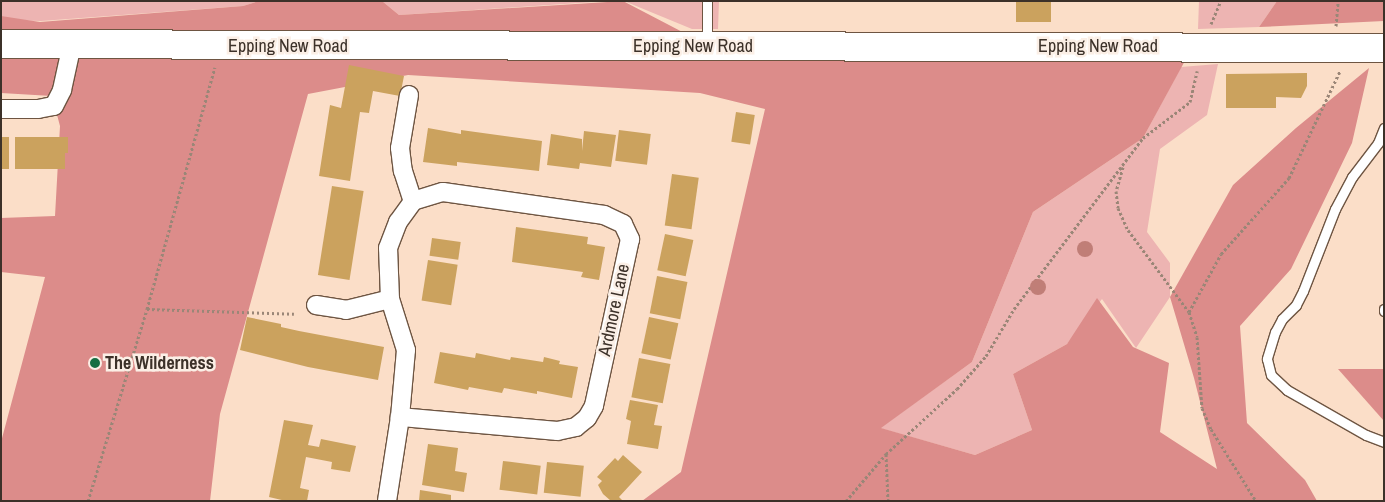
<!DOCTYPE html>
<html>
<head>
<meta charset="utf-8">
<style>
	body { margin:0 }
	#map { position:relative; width:1385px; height:502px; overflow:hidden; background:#fbdec8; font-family:"Archivo Narrow",sans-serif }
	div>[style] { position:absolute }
	.green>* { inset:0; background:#edb4b2 }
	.forest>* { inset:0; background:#dc8c8a }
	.building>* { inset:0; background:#cba25e; transform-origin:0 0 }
	.path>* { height:3px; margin-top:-1.5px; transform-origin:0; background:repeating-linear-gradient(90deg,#9a8677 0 2.5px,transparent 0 5px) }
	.roads { filter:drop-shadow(1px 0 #6e5542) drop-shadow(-1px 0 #6e5542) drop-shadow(0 1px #6e5542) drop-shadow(0 -1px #6e5542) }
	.lane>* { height:9px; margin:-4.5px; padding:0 4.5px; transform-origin:4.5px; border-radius:4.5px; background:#fff }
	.street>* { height:18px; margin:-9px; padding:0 9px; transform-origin:9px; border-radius:9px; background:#fff }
	.primary>* { height:28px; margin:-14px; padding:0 14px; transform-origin:14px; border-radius:14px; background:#fff }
	.trees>* { width:16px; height:16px; margin:-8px; border-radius:50%; background:#c07e77 }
	.dots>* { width:14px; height:14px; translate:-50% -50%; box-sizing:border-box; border:2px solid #fbefe6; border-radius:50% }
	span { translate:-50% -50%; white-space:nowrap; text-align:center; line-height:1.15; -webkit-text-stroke:5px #fbefe6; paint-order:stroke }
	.street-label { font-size:18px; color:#3c3129 }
	.poi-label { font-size:18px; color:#3c3129; font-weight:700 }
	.left { translate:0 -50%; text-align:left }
	.frame { position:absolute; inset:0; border:2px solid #3c3129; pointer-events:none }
</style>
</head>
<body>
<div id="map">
	<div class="green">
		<i style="clip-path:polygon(1px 1px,259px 1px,243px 6px,41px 21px,1px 20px)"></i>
		<i style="clip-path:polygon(382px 1px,609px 1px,399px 15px)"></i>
		<i style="clip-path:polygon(624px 1px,719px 1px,718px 29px,692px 29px)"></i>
		<i style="clip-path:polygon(1199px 1px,1277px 1px,1259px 27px,1198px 29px)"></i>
		<i style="clip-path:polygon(1218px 64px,1207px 115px,1160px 149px,1147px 232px,1170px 263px,1170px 297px,1136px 348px,1102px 299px,1067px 344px,1013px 374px,1032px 430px,975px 455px,880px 428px,972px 362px,1033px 212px,1143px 138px,1181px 67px)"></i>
	</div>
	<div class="forest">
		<i style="clip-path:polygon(259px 1px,382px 1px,399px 15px,623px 1px,715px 49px,1193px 46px,1143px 138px,1033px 212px,972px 362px,881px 428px,975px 455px,1032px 430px,1013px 374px,1067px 344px,1097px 298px,1133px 347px,1169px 363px,1160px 432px,1217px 469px,1194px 378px,1170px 297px,1233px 185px,1296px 128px,1369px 68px,1352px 143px,1291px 269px,1240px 326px,1247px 423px,1305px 480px,1317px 501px,642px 501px,681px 472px,765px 109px,700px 93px,408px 75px,308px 94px,220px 414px,210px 501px,1px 501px,1px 442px,45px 277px,1px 272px,1px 218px,55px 216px,60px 126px,52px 96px,1px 93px,1px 16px,40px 22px,243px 6px)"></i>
		<i style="clip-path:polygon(1277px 1px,1384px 1px,1384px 21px,1259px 27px)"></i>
		<i style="clip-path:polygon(1338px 369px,1384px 369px,1384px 421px)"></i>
	</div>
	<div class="building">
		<i style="left:1016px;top:1px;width:35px;height:21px"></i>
		<i style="clip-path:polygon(349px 65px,404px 76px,400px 96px,373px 91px,369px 113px,360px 112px,350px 181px,319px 176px,330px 105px,341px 108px)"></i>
		<i style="clip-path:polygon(1307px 73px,1307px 86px,1301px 98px,1276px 97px,1276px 108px,1226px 108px,1226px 74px)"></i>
		<i style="left:736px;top:112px;width:19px;height:30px;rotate:9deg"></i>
		<i style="clip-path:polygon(428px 128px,461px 134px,461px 130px,542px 141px,539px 171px,457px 162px,457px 166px,423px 162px)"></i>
		<i style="left:619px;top:130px;width:32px;height:31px;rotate:7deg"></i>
		<i style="clip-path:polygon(584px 131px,616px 135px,611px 167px,580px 163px,579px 169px,547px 165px,551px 134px,582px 139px,582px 151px)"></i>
		<i style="left:1px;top:137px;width:8px;height:32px"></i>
		<i style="clip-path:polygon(15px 137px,68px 137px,68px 153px,65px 153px,65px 169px,15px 169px)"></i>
		<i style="left:672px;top:174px;width:27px;height:52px;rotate:8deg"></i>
		<i style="left:332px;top:186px;width:32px;height:90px;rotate:9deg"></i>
		<i style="clip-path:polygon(516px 227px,588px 237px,587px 244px,605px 247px,599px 280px,581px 277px,583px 272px,512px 262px)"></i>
		<i style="left:665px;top:234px;width:29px;height:37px;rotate:12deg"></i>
		<i style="left:432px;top:238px;width:29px;height:18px;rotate:8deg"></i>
		<i style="left:428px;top:260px;width:30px;height:41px;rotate:9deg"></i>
		<i style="left:657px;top:276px;width:31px;height:38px;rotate:11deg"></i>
		<i style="clip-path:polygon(247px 317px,281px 324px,281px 327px,299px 331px,384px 347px,378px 380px,308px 367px,240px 350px)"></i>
		<i style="left:649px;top:317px;width:30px;height:37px;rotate:12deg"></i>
		<i style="clip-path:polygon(440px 352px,475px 358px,476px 353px,510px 360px,511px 357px,543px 362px,544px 357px,560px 361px,559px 364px,578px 367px,572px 398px,537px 391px,537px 394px,504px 388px,502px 393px,469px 387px,468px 390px,434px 383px)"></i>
		<i style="left:639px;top:358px;width:32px;height:40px;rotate:11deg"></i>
		<i style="clip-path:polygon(630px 400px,658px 405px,654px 425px,662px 426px,658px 449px,627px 444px,631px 421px,626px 419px)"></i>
		<i style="clip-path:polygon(284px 420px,313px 425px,308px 445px,319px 447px,321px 439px,356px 446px,350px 472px,331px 469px,332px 462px,306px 457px,300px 488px,309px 490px,307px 501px,286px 501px,269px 497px)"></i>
		<i style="clip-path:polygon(428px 444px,458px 448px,455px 471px,467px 473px,464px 492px,422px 485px)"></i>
		<i style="clip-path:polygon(623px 455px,642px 472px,619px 497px,623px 501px,611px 501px,603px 494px,598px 485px,602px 481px,597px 477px,615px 458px,618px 461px)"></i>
		<i style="left:503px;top:461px;width:38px;height:29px;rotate:7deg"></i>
		<i style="left:547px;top:462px;width:37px;height:31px;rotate:6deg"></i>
		<i style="clip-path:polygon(420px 490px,451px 495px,451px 501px,419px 501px)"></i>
	</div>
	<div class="path">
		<i style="left:1211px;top:24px;width:25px;rotate:-67deg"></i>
		<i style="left:1336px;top:26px;width:25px;rotate:-85deg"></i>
		<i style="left:1123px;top:167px;width:25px;rotate:106deg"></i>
		<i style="left:1116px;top:191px;width:17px;rotate:83deg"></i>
		<i style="left:1118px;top:208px;width:24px;rotate:66deg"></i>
		<i style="left:1128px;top:230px;width:102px;rotate:53.4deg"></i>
		<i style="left:1189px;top:312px;width:26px;rotate:72deg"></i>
		<i style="left:1197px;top:337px;width:71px;rotate:86deg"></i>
		<i style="left:1202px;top:408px;width:23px;rotate:67deg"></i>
		<i style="left:1211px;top:429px;width:85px;rotate:58deg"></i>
		<i style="left:147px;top:309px;width:147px;rotate:1.9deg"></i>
		<i style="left:1189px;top:312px;width:66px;rotate:-61.1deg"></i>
		<i style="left:1221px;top:254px;width:102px;rotate:-48.2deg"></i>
		<i style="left:1289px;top:178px;width:119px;rotate:-64.5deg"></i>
		<i style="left:886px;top:454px;width:47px;rotate:87.6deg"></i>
		<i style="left:88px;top:501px;width:201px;rotate:-72.9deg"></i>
		<i style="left:147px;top:309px;width:251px;rotate:-74.3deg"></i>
		<i style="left:846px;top:501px;width:62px;rotate:-49.6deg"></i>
		<i style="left:886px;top:454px;width:96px;rotate:-42.5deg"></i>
		<i style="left:957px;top:389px;width:44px;rotate:-48.7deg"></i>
		<i style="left:986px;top:356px;width:55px;rotate:-59.2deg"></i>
		<i style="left:1014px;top:309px;width:214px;rotate:-53deg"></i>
		<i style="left:1143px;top:138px;width:59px;rotate:-37.5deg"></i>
		<i style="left:1190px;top:102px;width:32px;rotate:-77deg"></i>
	</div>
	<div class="roads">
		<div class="lane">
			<i style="left:707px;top:43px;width:42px;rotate:-90deg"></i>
			<i style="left:1384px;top:128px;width:16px;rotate:112deg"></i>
			<i style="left:1378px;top:143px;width:43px;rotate:127.4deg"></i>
			<i style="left:1352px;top:177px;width:36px;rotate:118deg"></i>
			<i style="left:1335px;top:209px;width:88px;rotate:111.3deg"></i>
			<i style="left:1303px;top:291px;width:16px;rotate:117deg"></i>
			<i style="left:1296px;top:305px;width:20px;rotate:135deg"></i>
			<i style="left:1282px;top:319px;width:15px;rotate:118deg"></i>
			<i style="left:1275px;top:332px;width:28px;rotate:107deg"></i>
			<i style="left:1267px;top:359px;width:16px;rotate:76deg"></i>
			<i style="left:1271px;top:375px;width:22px;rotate:43deg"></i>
			<i style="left:1287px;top:390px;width:91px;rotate:29.7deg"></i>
			<i style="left:1366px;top:435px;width:19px;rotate:21deg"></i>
			<i style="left:1384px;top:309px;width:2px;rotate:90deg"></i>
		</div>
		<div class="street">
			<i style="left:409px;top:95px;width:54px;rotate:99.6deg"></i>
			<i style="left:400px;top:148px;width:23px;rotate:83deg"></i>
			<i style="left:403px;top:171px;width:32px;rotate:72deg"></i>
			<i style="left:1px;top:109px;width:37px"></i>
			<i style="left:38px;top:109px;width:16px;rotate:-11deg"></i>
			<i style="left:54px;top:106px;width:18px;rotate:-63deg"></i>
			<i style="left:62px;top:90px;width:47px;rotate:-77.7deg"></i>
			<i style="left:316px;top:305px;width:30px;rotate:9deg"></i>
			<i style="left:346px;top:310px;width:45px;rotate:-14deg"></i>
			<i style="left:387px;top:501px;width:85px;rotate:-81.2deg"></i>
			<i style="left:400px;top:417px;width:67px;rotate:-84.9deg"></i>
			<i style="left:406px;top:350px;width:53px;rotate:-107.4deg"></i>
			<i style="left:390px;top:299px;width:51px;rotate:-92.2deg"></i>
			<i style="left:388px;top:248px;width:28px;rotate:-69deg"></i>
			<i style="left:398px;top:222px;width:26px;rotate:-54deg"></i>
			<i style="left:413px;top:201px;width:31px;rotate:-17deg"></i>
			<i style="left:443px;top:192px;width:163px;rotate:8.1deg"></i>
			<i style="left:604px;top:215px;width:21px;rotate:25deg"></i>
			<i style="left:623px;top:224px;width:17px;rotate:65deg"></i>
			<i style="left:630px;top:239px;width:171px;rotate:102.2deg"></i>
			<i style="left:594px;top:406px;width:14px;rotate:120deg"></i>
			<i style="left:587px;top:418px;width:14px;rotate:141deg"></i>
			<i style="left:576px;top:427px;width:19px;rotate:168deg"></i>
			<i style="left:557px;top:431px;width:158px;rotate:-174.9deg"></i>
		</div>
		<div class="primary">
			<i style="left:1px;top:44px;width:1383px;rotate:0.17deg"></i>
		</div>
	</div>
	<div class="trees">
		<i style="left:1085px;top:249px"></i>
		<i style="left:1038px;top:287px"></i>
	</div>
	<div class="dots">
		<i style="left:95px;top:363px;background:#166f43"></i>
	</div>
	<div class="street-label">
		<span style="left:288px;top:46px">Epping New Road</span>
		<span style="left:693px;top:46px">Epping New Road</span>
		<span style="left:1098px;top:46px">Epping New Road</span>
		<span style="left:614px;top:310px;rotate:-78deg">Ardmore Lane</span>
	</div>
	<div class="poi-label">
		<span class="left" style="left:105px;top:363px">The Wilderness</span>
	</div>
	<div class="frame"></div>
</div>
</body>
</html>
